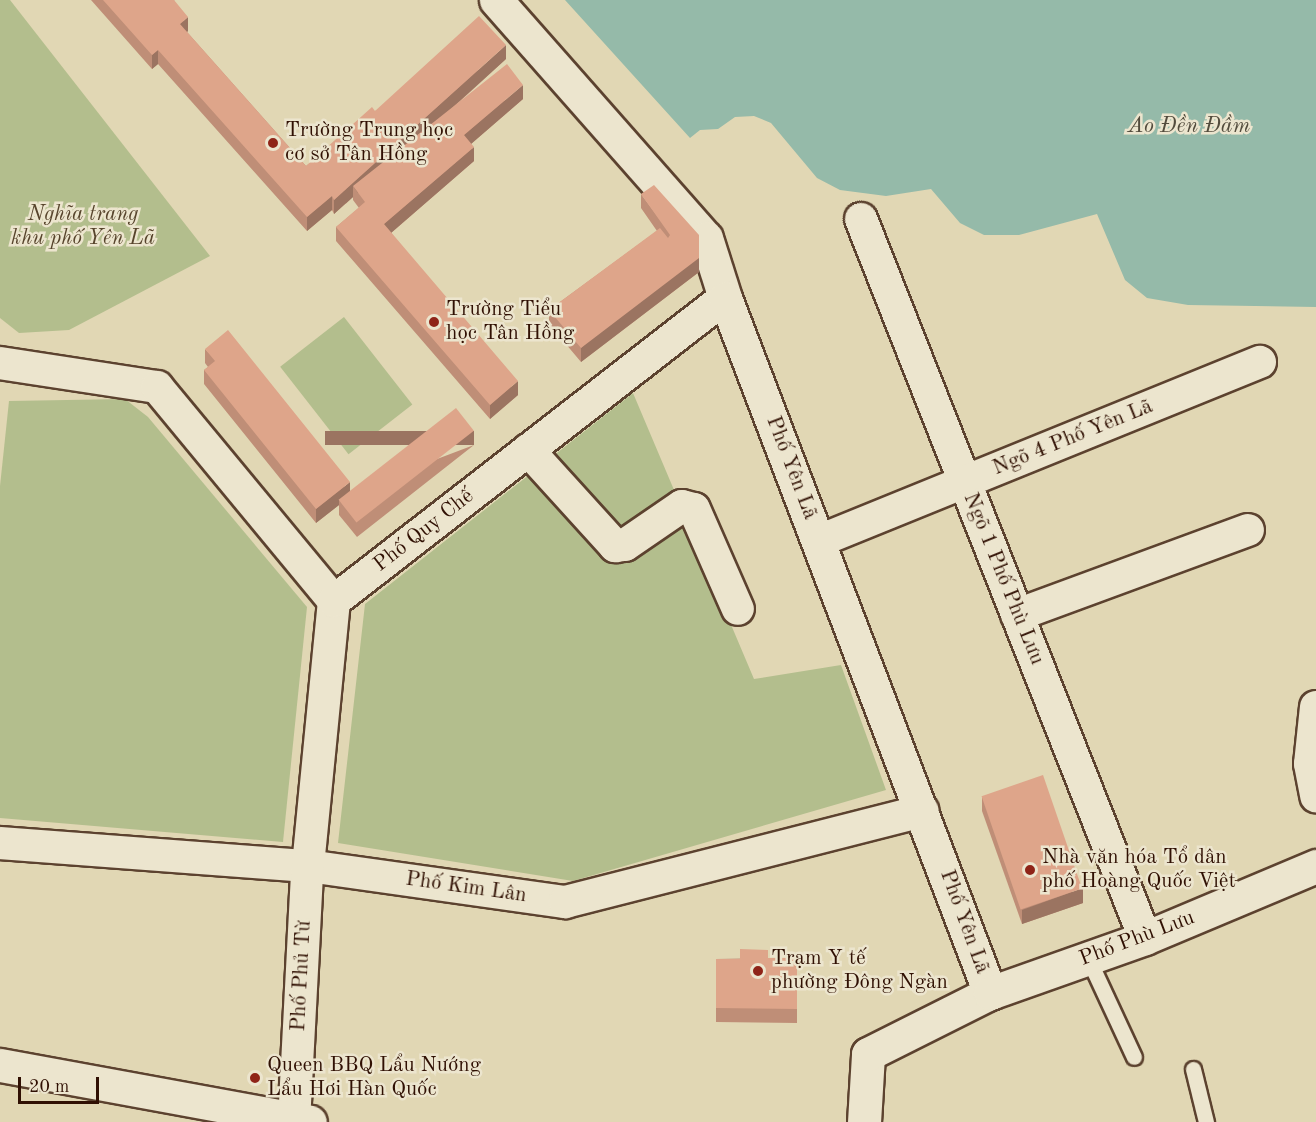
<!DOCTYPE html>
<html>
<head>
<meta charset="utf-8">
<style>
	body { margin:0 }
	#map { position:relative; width:1316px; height:1122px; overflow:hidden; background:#e1d7b4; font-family:"Old Standard TT",serif }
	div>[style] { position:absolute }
	.green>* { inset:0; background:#b3be8d; transform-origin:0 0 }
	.water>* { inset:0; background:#95baa9 }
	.roads { filter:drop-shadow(2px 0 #5c422f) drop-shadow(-2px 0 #5c422f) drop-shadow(0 2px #5c422f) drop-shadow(0 -2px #5c422f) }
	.service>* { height:15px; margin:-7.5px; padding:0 7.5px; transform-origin:7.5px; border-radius:7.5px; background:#ece5ce }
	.minor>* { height:32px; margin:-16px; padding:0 16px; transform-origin:16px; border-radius:16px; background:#ece5ce }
	.tertiary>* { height:33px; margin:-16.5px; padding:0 16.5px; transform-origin:16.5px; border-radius:16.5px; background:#ece5ce }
	.secondary>* { height:33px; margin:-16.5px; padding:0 16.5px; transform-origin:16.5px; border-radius:16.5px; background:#ece5ce }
	.wall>* { inset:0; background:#bf8e77 }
	.shaded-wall>* { inset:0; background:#9b7461; transform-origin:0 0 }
	.building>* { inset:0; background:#dea58a; transform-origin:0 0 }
	.dots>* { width:16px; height:16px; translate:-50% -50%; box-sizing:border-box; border:3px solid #ece5ce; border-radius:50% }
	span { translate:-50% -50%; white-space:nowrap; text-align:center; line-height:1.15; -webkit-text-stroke:5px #ece5ce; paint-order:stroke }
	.poi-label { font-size:21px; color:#301003 }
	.left { translate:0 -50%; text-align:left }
	.park-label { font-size:21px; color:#57442c; font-style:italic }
	.street-label { font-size:21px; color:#301003 }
	.water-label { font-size:22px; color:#534c3d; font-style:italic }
	.scale { position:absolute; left:18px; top:1077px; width:81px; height:27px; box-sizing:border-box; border:3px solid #301003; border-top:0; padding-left:8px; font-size:18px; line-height:21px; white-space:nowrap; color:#301003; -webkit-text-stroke:4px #ece5ce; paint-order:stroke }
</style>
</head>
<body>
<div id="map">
	<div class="green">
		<i style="clip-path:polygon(0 0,10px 0,210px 256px,69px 330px,19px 333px,0 318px)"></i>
		<i style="left:344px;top:317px;width:111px;height:81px;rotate:52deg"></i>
		<i style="clip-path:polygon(633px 393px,754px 679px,841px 665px,886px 790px,573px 881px,338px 843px,365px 604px)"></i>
		<i style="clip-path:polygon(125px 399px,148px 417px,307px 607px,283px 842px,0 818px,0 486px,9px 401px)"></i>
	</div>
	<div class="water">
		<i style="clip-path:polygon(565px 0,1316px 0,1316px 307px,1188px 305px,1147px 298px,1125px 280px,1097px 214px,1019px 235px,984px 235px,960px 223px,931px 189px,886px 196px,840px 190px,817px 178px,771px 123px,754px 116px,735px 117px,718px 129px,700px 130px,690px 138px)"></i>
	</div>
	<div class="roads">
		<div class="service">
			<i style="left:1088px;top:958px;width:109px;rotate:65.1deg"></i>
			<i style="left:1193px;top:1069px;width:55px;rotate:76.2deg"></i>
		</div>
		<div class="minor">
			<i style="left:861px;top:219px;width:773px;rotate:68.45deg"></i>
			<i style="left:0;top:363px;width:159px;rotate:8.7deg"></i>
			<i style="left:157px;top:387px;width:278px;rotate:50.4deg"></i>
			<i style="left:528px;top:450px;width:130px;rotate:47.8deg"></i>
			<i style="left:615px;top:546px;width:10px;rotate:-6deg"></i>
			<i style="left:625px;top:545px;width:69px;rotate:-34.4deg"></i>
			<i style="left:682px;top:506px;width:12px;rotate:14deg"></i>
			<i style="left:694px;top:509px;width:109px;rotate:66.3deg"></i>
			<i style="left:819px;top:541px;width:476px;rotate:-22.1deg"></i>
			<i style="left:1017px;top:615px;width:246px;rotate:-20.2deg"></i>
			<i style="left:1316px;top:707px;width:57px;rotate:96deg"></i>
			<i style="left:1310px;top:764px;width:33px;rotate:79deg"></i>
			<i style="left:0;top:843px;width:309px;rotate:4.3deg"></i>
			<i style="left:308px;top:866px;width:260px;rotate:8deg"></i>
			<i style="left:565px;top:902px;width:369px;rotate:-14.3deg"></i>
			<i style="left:294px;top:1122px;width:246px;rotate:-87deg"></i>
			<i style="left:307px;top:876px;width:276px;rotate:-84.4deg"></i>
			<i style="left:334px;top:601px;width:495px;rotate:-37.8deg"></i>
		</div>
		<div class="tertiary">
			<i style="left:496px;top:0;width:317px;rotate:48.6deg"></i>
			<i style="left:706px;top:238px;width:63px;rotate:72.4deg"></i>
			<i style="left:725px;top:298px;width:744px;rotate:69.13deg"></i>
		</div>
		<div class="secondary">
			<i style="left:0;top:1065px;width:315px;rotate:10.4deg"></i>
			<i style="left:864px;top:1122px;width:68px;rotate:-86.6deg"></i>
			<i style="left:868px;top:1054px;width:136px;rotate:-26.6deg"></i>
			<i style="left:990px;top:993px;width:164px;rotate:-19.5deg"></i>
			<i style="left:1145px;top:938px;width:186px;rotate:-22.8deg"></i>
		</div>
	</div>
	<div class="wall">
		<i style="clip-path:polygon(91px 0,174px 0,188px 31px,187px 32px,306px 166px,375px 111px,506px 59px,457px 104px,523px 99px,471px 144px,474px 161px,391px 233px,518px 395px,490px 419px,336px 241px,336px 227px,359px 208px,353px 200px,353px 197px,334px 214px,332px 210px,307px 231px,158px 64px,152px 69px)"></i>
		<i style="clip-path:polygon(641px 194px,699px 272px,581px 362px,549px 324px,549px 310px,657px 231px,641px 208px)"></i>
		<i style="clip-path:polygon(205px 349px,350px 492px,474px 445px,357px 537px,339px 515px,339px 505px,316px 523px,204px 384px,204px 370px,208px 367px,205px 363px)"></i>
		<i style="clip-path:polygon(982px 797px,1083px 903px,1022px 924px,982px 811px)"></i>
		<i style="clip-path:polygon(768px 958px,797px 958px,797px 1023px,716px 1022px,716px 959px)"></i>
	</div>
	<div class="shaded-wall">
		<i style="clip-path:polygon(188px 17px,188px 31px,180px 38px,180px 24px)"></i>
		<i style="clip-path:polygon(506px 45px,506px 59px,358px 193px,353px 186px,353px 197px,334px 214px,334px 200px)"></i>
		<i style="clip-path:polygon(158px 50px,158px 64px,152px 69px,152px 55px)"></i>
		<i style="clip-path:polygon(523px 85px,523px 99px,464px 150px,464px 135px)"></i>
		<i style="clip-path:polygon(474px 147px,474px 161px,384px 239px,384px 224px)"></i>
		<i style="clip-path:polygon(332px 196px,332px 210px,307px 231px,307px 217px)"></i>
		<i style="clip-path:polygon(699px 235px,699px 272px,581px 362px,581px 348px)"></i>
		<i style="clip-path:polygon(518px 381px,518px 395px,490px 419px,490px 405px)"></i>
		<i style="left:474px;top:431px;width:14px;height:149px;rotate:90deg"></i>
		<i style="clip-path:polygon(350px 482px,350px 496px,339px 501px,339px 505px,316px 523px,316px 509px)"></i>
		<i style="clip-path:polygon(1083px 888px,1083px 903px,1022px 924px,1022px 910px)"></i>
	</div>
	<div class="building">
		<i style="clip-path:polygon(103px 0,174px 0,188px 17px,180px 24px,306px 166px,372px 107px,375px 111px,479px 16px,506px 45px,334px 200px,332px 196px,307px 217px,158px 50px,152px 55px)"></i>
		<i style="clip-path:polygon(507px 64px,523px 85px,464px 135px,474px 147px,384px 224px,518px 381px,490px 405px,336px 227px,365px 202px,353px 186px)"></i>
		<i style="clip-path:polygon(654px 185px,699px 235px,699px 258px,581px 348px,549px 310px,660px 228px,668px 238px,670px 235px,641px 194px)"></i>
		<i style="clip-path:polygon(228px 330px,350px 482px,316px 509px,204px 370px,215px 361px,205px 349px)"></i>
		<i style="left:456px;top:408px;width:29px;height:149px;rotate:52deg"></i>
		<i style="left:1043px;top:775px;width:120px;height:65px;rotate:71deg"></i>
		<i style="clip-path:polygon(740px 949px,768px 950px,768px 958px,797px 958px,797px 1009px,716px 1008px,716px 959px,740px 959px)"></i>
	</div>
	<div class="dots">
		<i style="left:273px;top:143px;background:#8f2418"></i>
		<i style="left:434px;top:322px;background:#8f2418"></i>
		<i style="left:1030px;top:870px;background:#8f2418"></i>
		<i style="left:758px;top:971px;background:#8f2418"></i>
		<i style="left:255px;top:1078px;background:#8f2418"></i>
	</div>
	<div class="poi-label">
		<span class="left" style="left:285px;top:143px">Trường Trung học<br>cơ sở Tân Hồng</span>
		<span class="left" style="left:446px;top:322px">Trường Tiểu<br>học Tân Hồng</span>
		<span class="left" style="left:1042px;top:870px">Nhà văn hóa Tổ dân<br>phố Hoàng Quốc Việt</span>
		<span class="left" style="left:771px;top:971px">Trạm Y tế<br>phường Đông Ngàn</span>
		<span class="left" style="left:267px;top:1078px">Queen BBQ Lẩu Nướng<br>Lẩu Hơi Hàn Quốc</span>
	</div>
	<div class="park-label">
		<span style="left:83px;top:227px">Nghĩa trang<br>khu phố Yên Lã</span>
	</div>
	<div class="street-label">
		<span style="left:1073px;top:438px;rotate:-22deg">Ngõ 4 Phố Yên Lã</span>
		<span style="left:791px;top:468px;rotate:69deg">Phố Yên Lã</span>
		<span style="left:424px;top:531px;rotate:-38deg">Phố Quy Chế</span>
		<span style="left:1003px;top:579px;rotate:68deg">Ngõ 1 Phố Phù Lưu</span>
		<span style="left:466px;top:888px;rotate:8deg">Phố Kim Lân</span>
		<span style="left:964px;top:922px;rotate:70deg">Phố Yên Lã</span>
		<span style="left:1137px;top:939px;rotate:-21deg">Phố Phù Lưu</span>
		<span style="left:302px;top:976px;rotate:-87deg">Phố Phủ Từ</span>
	</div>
	<div class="water-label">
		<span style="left:1189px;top:127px">Ao Đền Đầm</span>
	</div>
	<div class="scale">20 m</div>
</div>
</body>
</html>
